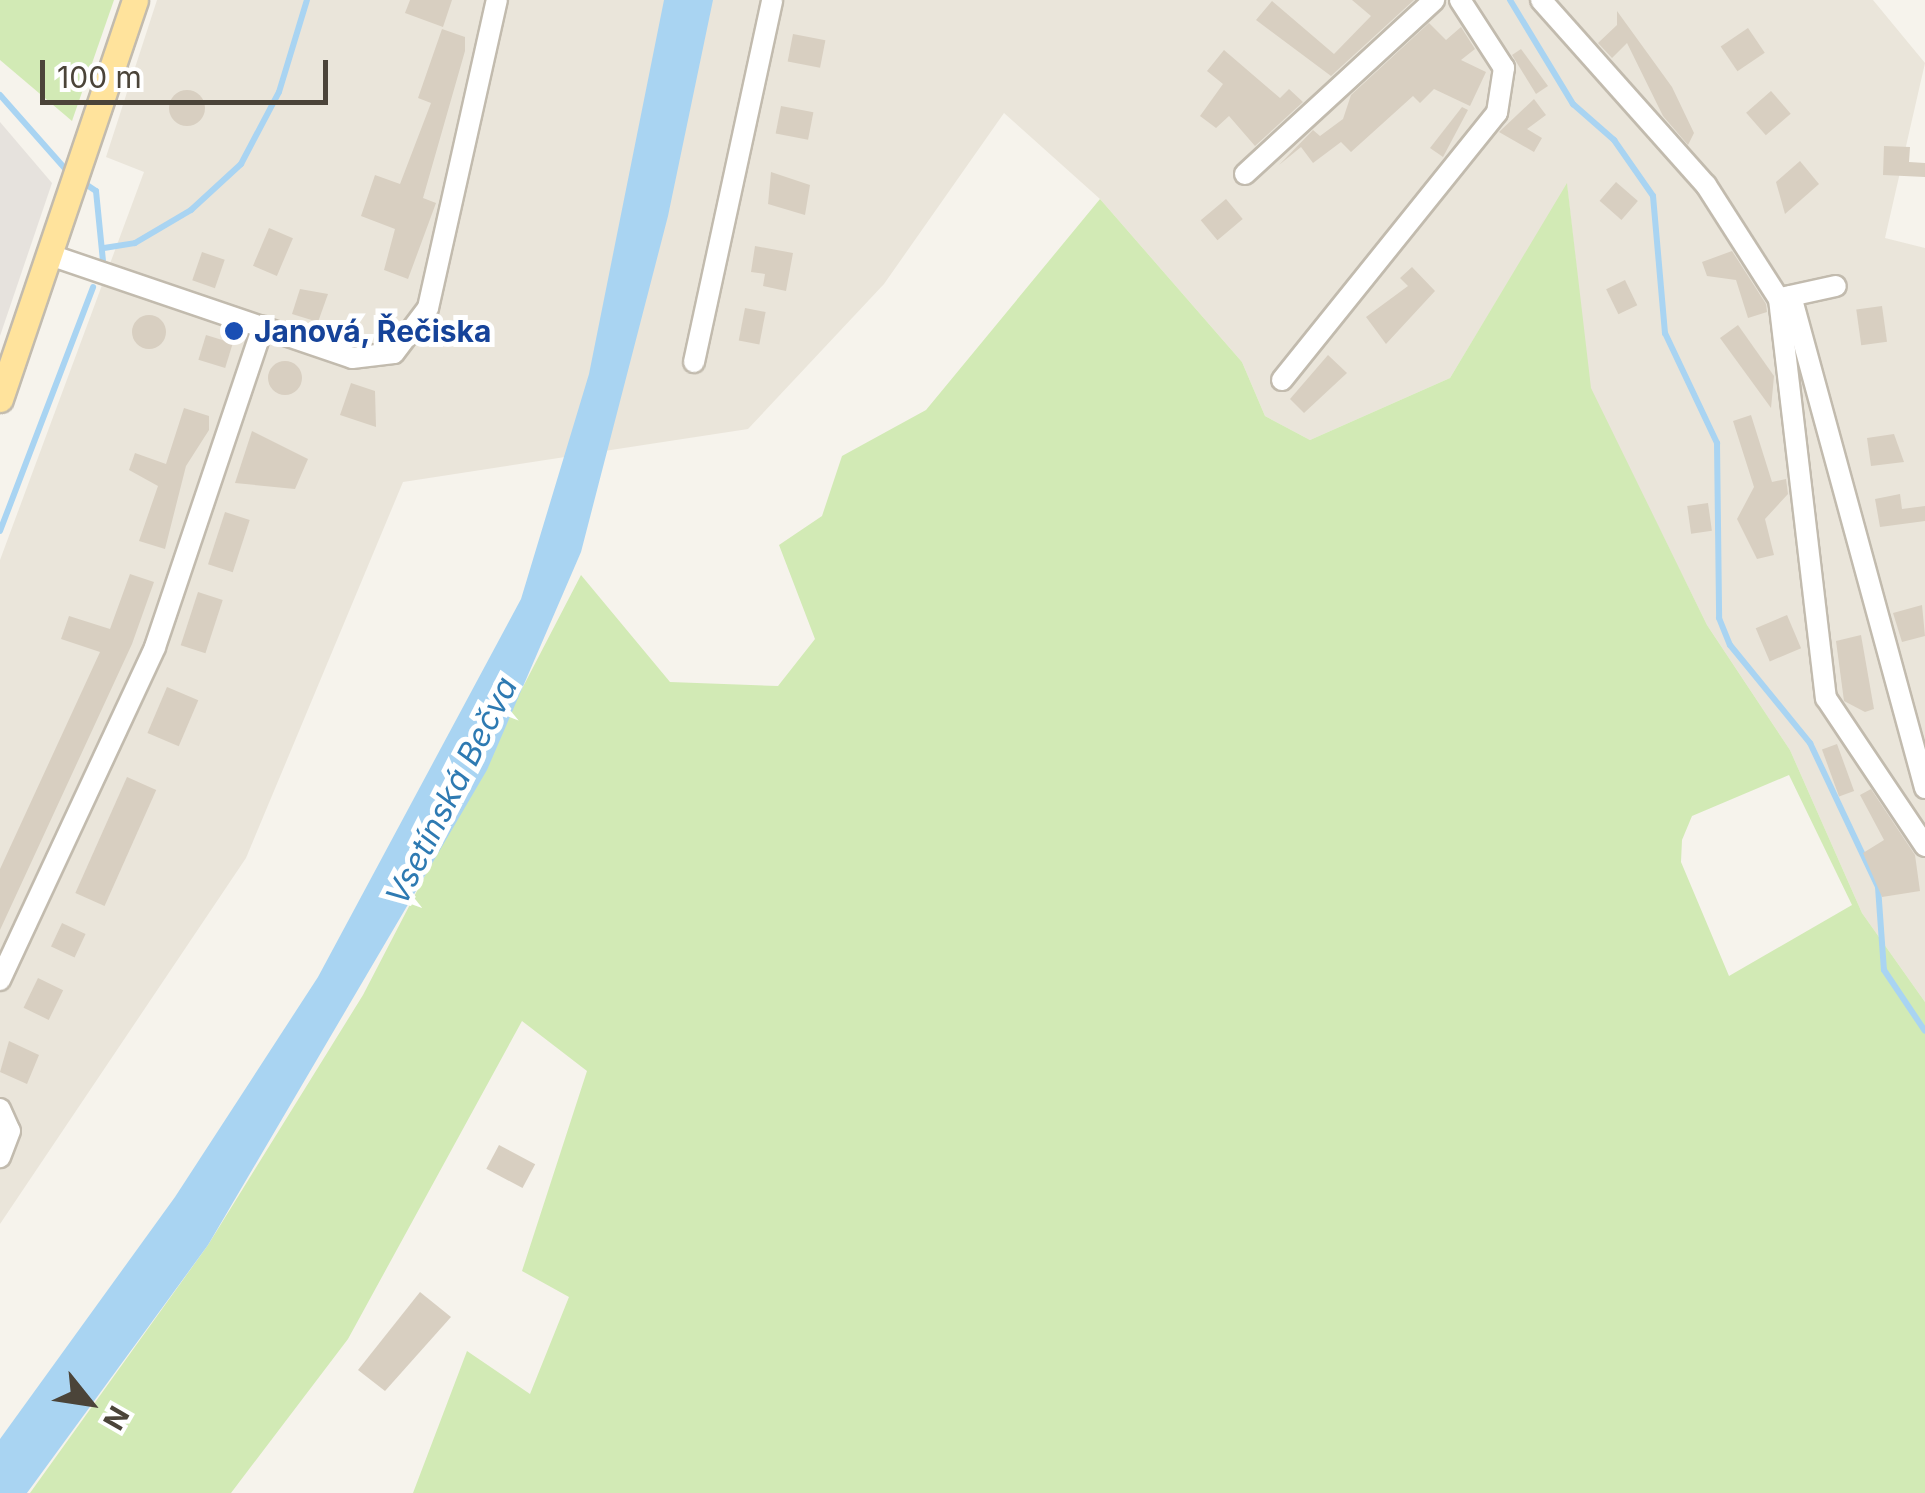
<!DOCTYPE html>
<html>
<head>
<meta charset="utf-8">
<style>
	body { margin:0 }
	#map { position:relative; width:1925px; height:1493px; overflow:hidden; background:#f6f3ec; font-family:Inter,sans-serif }
	div>[style] { position:absolute }
	.residential>* { inset:0; background:#eae5da }
	.industrial>* { inset:0; background:#e6e2dd }
	.green>* { inset:0; background:#d2eab5 }
	.water>* { inset:0; background:#a9d4f2 }
	.stream>* { height:6px; margin:-3px; padding:0 3px; transform-origin:3px; border-radius:3px; background:#a9d4f2 }
	.building>* { inset:0; background:#d8cfc1; transform-origin:0 0 }
	.round { border-radius:50% }
	.roads { filter:drop-shadow(2px 0 #c2bbae) drop-shadow(-2px 0 #c2bbae) drop-shadow(0 2px #c2bbae) drop-shadow(0 -2px #c2bbae) }
	.minor>* { height:20px; margin:-10px; padding:0 10px; transform-origin:10px; border-radius:10px; background:#fff }
	.major>* { height:25px; margin:-12.5px; padding:0 12.5px; transform-origin:12.5px; border-radius:12.5px; background:#ffe39c }
	.dots>* { width:28px; height:28px; translate:-50% -50%; box-sizing:border-box; border:5px solid #fff; border-radius:50% }
	span { translate:-50% -50%; white-space:nowrap; text-align:center; line-height:1.15; -webkit-text-stroke:10px #fff; paint-order:stroke }
	.transit-label { font-size:30px; color:#164399; font-weight:700 }
	.left { translate:0 -50%; text-align:left }
	.water-label { font-size:32px; color:#2e7ab2; font-style:italic }
	.north { position:absolute; left:40px; top:1353px; width:100px; height:100px; -webkit-text-stroke:8px #fff; paint-order:stroke; rotate:120deg; font-size:28px; font-weight:700; line-height:40px; text-align:center; color:#4b4439 }
	.north::after { content:''; display:block; margin:auto; width:35px; height:45px; background:#4b4439; clip-path:polygon(50% 0,100% 100%,50% 72%,0 100%) }
	.scale { position:absolute; left:40px; top:60px; width:288px; height:45px; box-sizing:border-box; border:5px solid #4b4439; border-top:0; padding-left:12px; font-size:30px; line-height:35px; white-space:nowrap; color:#4b4439; -webkit-text-stroke:8px #fff; paint-order:stroke }
</style>
</head>
<body>
<div id="map">
	<div class="residential">
		<i style="clip-path:polygon(157px 0,1873px 0,1925px 63px,1885px 238px,1925px 248px,1925px 1002px,1862px 913px,1790px 750px,1707px 625px,1590px 388px,1567px 185px,1450px 378px,1310px 440px,1265px 416px,1242px 362px,1100px 199px,1004px 113px,884px 284px,748px 429px,403px 482px,246px 858px,0 1224px,0 560px,144px 172px,106px 157px)"></i>
	</div>
	<div class="industrial">
		<i style="clip-path:polygon(0 122px,52px 183px,0 336px)"></i>
	</div>
	<div class="green">
		<i style="clip-path:polygon(0 0,114px 0,72px 121px,0 60px)"></i>
		<i style="clip-path:polygon(evenodd,1567px 183px,1591px 388px,1707px 625px,1790px 750px,1862px 913px,1925px 1002px,1925px 1493px,413px 1493px,467px 1351px,530px 1394px,569px 1297px,522px 1271px,587px 1071px,522px 1021px,348px 1339px,231px 1493px,30px 1493px,208px 1245px,363px 995px,581px 575px,670px 682px,778px 686px,815px 639px,779px 545px,822px 516px,842px 456px,926px 410px,1100px 199px,1242px 362px,1265px 416px,1310px 440px,1450px 378px,1567px 183px,1789px 775px,1852px 905px,1729px 976px,1681px 862px,1682px 840px,1692px 816px,1789px 775px)"></i>
	</div>
	<div class="water">
		<i style="clip-path:polygon(664px 0,713px 0,668px 216px,581px 552px,487px 770px,208px 1245px,27px 1493px,0 1493px,0 1439px,175px 1197px,318px 977px,521px 599px,589px 374px)"></i>
	</div>
	<div class="stream">
		<i style="left:1510px;top:0;width:122px;rotate:58.8deg"></i>
		<i style="left:1573px;top:104px;width:55px;rotate:41.3deg"></i>
		<i style="left:1614px;top:140px;width:68px;rotate:55.1deg"></i>
		<i style="left:1653px;top:196px;width:138px;rotate:85deg"></i>
		<i style="left:1665px;top:333px;width:122px;rotate:64.7deg"></i>
		<i style="left:1717px;top:443px;width:175px;rotate:89.3deg"></i>
		<i style="left:1719px;top:618px;width:29px;rotate:68deg"></i>
		<i style="left:1730px;top:645px;width:127px;rotate:50.8deg"></i>
		<i style="left:1810px;top:743px;width:159px;rotate:64.7deg"></i>
		<i style="left:1878px;top:887px;width:83px;rotate:85.9deg"></i>
		<i style="left:1884px;top:970px;width:73px;rotate:56.1deg"></i>
		<i style="left:0;top:95px;width:106px;rotate:48.5deg"></i>
		<i style="left:81px;top:181px;width:18px;rotate:34deg"></i>
		<i style="left:96px;top:191px;width:70px;rotate:84.3deg"></i>
		<i style="left:104px;top:248px;width:31px;rotate:-9deg"></i>
		<i style="left:135px;top:243px;width:65px;rotate:-30.5deg"></i>
		<i style="left:191px;top:210px;width:68px;rotate:-42.6deg"></i>
		<i style="left:241px;top:164px;width:81px;rotate:-62.2deg"></i>
		<i style="left:279px;top:92px;width:96px;rotate:-73.1deg"></i>
		<i style="left:0;top:531px;width:261px;rotate:-69.1deg"></i>
	</div>
	<div class="building">
		<i style="clip-path:polygon(410px 0,452px 0,443px 27px,405px 13px)"></i>
		<i style="clip-path:polygon(1352px 0,1414px 0,1331px 76px,1256px 20px,1272px 1px,1334px 54px,1371px 16px)"></i>
		<i style="clip-path:polygon(1617px 11px,1672px 87px,1694px 133px,1688px 145px,1663px 116px,1627px 43px,1612px 58px,1598px 43px,1617px 25px)"></i>
		<i style="clip-path:polygon(1429px 23px,1446px 40px,1461px 27px,1475px 49px,1461px 60px,1486px 72px,1470px 106px,1434px 89px,1420px 103px,1413px 96px,1351px 152px,1341px 142px,1313px 163px,1301px 147px,1279px 165px,1313px 130px,1320px 136px,1343px 119px,1351px 95px)"></i>
		<i style="left:1748px;top:28px;width:30px;height:33px;rotate:56deg"></i>
		<i style="clip-path:polygon(442px 29px,465px 37px,465px 51px,423px 198px,436px 203px,408px 279px,384px 270px,395px 229px,361px 216px,375px 175px,400px 184px,431px 103px,418px 98px)"></i>
		<i style="left:793px;top:34px;width:33px;height:28px;rotate:11deg"></i>
		<i style="clip-path:polygon(1521px 49px,1548px 86px,1536px 94px,1512px 55px)"></i>
		<i style="clip-path:polygon(1224px 50px,1280px 98px,1289px 89px,1303px 102px,1255px 146px,1229px 116px,1216px 128px,1200px 116px,1223px 84px,1207px 71px)"></i>
		<i class="round" style="left:169px;top:90px;width:36px;height:36px"></i>
		<i style="left:1771px;top:91px;width:30px;height:33px;rotate:49deg"></i>
		<i style="clip-path:polygon(1534px 99px,1546px 115px,1527px 129px,1542px 138px,1534px 152px,1499px 132px)"></i>
		<i style="left:781px;top:106px;width:33px;height:28px;rotate:11deg"></i>
		<i style="clip-path:polygon(1462px 107px,1468px 110px,1443px 157px,1430px 148px)"></i>
		<i style="clip-path:polygon(1884px 146px,1910px 147px,1909px 162px,1925px 163px,1925px 177px,1883px 175px)"></i>
		<i style="clip-path:polygon(1800px 161px,1819px 184px,1785px 214px,1776px 182px)"></i>
		<i style="clip-path:polygon(771px 172px,810px 185px,805px 215px,768px 204px)"></i>
		<i style="left:1616px;top:182px;width:29px;height:25px;rotate:41deg"></i>
		<i style="left:1226px;top:199px;width:26px;height:33px;rotate:50deg"></i>
		<i style="left:269px;top:228px;width:26px;height:41px;rotate:23deg"></i>
		<i style="clip-path:polygon(755px 246px,793px 253px,786px 291px,763px 286px,765px 274px,751px 272px)"></i>
		<i style="clip-path:polygon(1732px 251px,1766px 304px,1767px 312px,1748px 318px,1736px 280px,1707px 276px,1702px 262px)"></i>
		<i style="left:202px;top:252px;width:24px;height:30px;rotate:19deg"></i>
		<i style="clip-path:polygon(1412px 267px,1435px 291px,1386px 344px,1366px 317px,1408px 286px,1400px 278px)"></i>
		<i style="left:1625px;top:280px;width:28px;height:21px;rotate:64deg"></i>
		<i style="clip-path:polygon(300px 289px,328px 294px,318px 322px,292px 314px)"></i>
		<i style="left:1882px;top:306px;width:36px;height:26px;rotate:82deg"></i>
		<i style="left:745px;top:308px;width:21px;height:33px;rotate:11deg"></i>
		<i class="round" style="left:132px;top:315px;width:34px;height:34px"></i>
		<i style="clip-path:polygon(1738px 325px,1774px 376px,1771px 408px,1720px 338px)"></i>
		<i style="left:206px;top:335px;width:28px;height:26px;rotate:17deg"></i>
		<i style="clip-path:polygon(1328px 355px,1347px 373px,1304px 413px,1290px 399px)"></i>
		<i class="round" style="left:268px;top:361px;width:34px;height:34px"></i>
		<i style="clip-path:polygon(351px 383px,375px 391px,376px 427px,340px 415px)"></i>
		<i style="clip-path:polygon(184px 408px,209px 416px,209px 430px,186px 466px,165px 549px,139px 541px,158px 486px,129px 470px,135px 453px,166px 464px)"></i>
		<i style="clip-path:polygon(1751px 415px,1772px 482px,1786px 479px,1788px 494px,1765px 519px,1774px 555px,1757px 559px,1737px 519px,1754px 487px,1733px 421px)"></i>
		<i style="clip-path:polygon(252px 431px,308px 459px,295px 489px,235px 483px)"></i>
		<i style="clip-path:polygon(1894px 434px,1904px 462px,1871px 466px,1867px 438px)"></i>
		<i style="clip-path:polygon(1900px 494px,1902px 509px,1925px 506px,1925px 521px,1880px 527px,1875px 499px)"></i>
		<i style="left:1708px;top:503px;width:28px;height:21px;rotate:82deg"></i>
		<i style="left:225px;top:512px;width:26px;height:55px;rotate:18deg"></i>
		<i style="clip-path:polygon(130px 574px,154px 582px,132px 644px,0 930px,0 869px,100px 652px,61px 639px,69px 616px,110px 629px)"></i>
		<i style="left:198px;top:592px;width:26px;height:56px;rotate:18deg"></i>
		<i style="clip-path:polygon(1922px 605px,1925px 636px,1902px 642px,1893px 613px)"></i>
		<i style="left:1787px;top:615px;width:36px;height:34px;rotate:67deg"></i>
		<i style="clip-path:polygon(1861px 635px,1874px 709px,1865px 712px,1844px 701px,1836px 641px)"></i>
		<i style="left:167px;top:687px;width:34px;height:50px;rotate:23deg"></i>
		<i style="left:1837px;top:744px;width:50px;height:16px;rotate:70deg"></i>
		<i style="left:127px;top:777px;width:32px;height:127px;rotate:24deg"></i>
		<i style="clip-path:polygon(1871px 789px,1915px 855px,1920px 891px,1882px 897px,1863px 853px,1884px 840px,1860px 795px)"></i>
		<i style="left:62px;top:923px;width:26px;height:26px;rotate:25deg"></i>
		<i style="left:38px;top:978px;width:28px;height:33px;rotate:26deg"></i>
		<i style="clip-path:polygon(9px 1041px,39px 1055px,27px 1084px,0 1072px)"></i>
		<i style="left:499px;top:1145px;width:41px;height:27px;rotate:28deg"></i>
		<i style="clip-path:polygon(420px 1292px,451px 1317px,385px 1391px,358px 1370px)"></i>
	</div>
	<div class="roads">
		<div class="minor">
			<i style="left:1541px;top:0;width:248px;rotate:48.3deg"></i>
			<i style="left:1706px;top:185px;width:135px;rotate:57.4deg"></i>
			<i style="left:1779px;top:299px;width:402px;rotate:83.3deg"></i>
			<i style="left:1826px;top:698px;width:178px;rotate:56.2deg"></i>
			<i style="left:1245px;top:174px;width:257px;rotate:-42.6deg"></i>
			<i style="left:50px;top:255px;width:319px;rotate:18.8deg"></i>
			<i style="left:352px;top:358px;width:42px;rotate:-6.8deg"></i>
			<i style="left:394px;top:353px;width:56px;rotate:-52.9deg"></i>
			<i style="left:428px;top:308px;width:316px;rotate:-77.4deg"></i>
			<i style="left:1791px;top:296px;width:510px;rotate:74.76deg"></i>
			<i style="left:1781px;top:298px;width:56px;rotate:-12.3deg"></i>
			<i style="left:694px;top:362px;width:370px;rotate:-77.8deg"></i>
			<i style="left:1282px;top:380px;width:343px;rotate:-51.2deg"></i>
			<i style="left:1497px;top:113px;width:46px;rotate:-81.2deg"></i>
			<i style="left:1504px;top:68px;width:81px;rotate:-122.9deg"></i>
			<i style="left:0;top:980px;width:367px;rotate:-65deg"></i>
			<i style="left:155px;top:647px;width:338px;rotate:-71.4deg"></i>
			<i style="left:0;top:1109px;width:24px;rotate:66deg"></i>
			<i style="left:10px;top:1131px;width:28px;rotate:111deg"></i>
		</div>
		<div class="major">
			<i style="left:0;top:399px;width:421px;rotate:-71.3deg"></i>
		</div>
	</div>
	<div class="dots">
		<i style="left:234px;top:331px;background:#1a4fb4"></i>
	</div>
	<div class="transit-label">
		<span class="left" style="left:254px;top:331px">Janová, Řečiska</span>
	</div>
	<div class="water-label">
		<span style="left:452px;top:791px;rotate:-63deg">Vsetínská Bečva</span>
	</div>
	<div class="north">N</div>
	<div class="scale">100 m</div>
</div>
</body>
</html>
